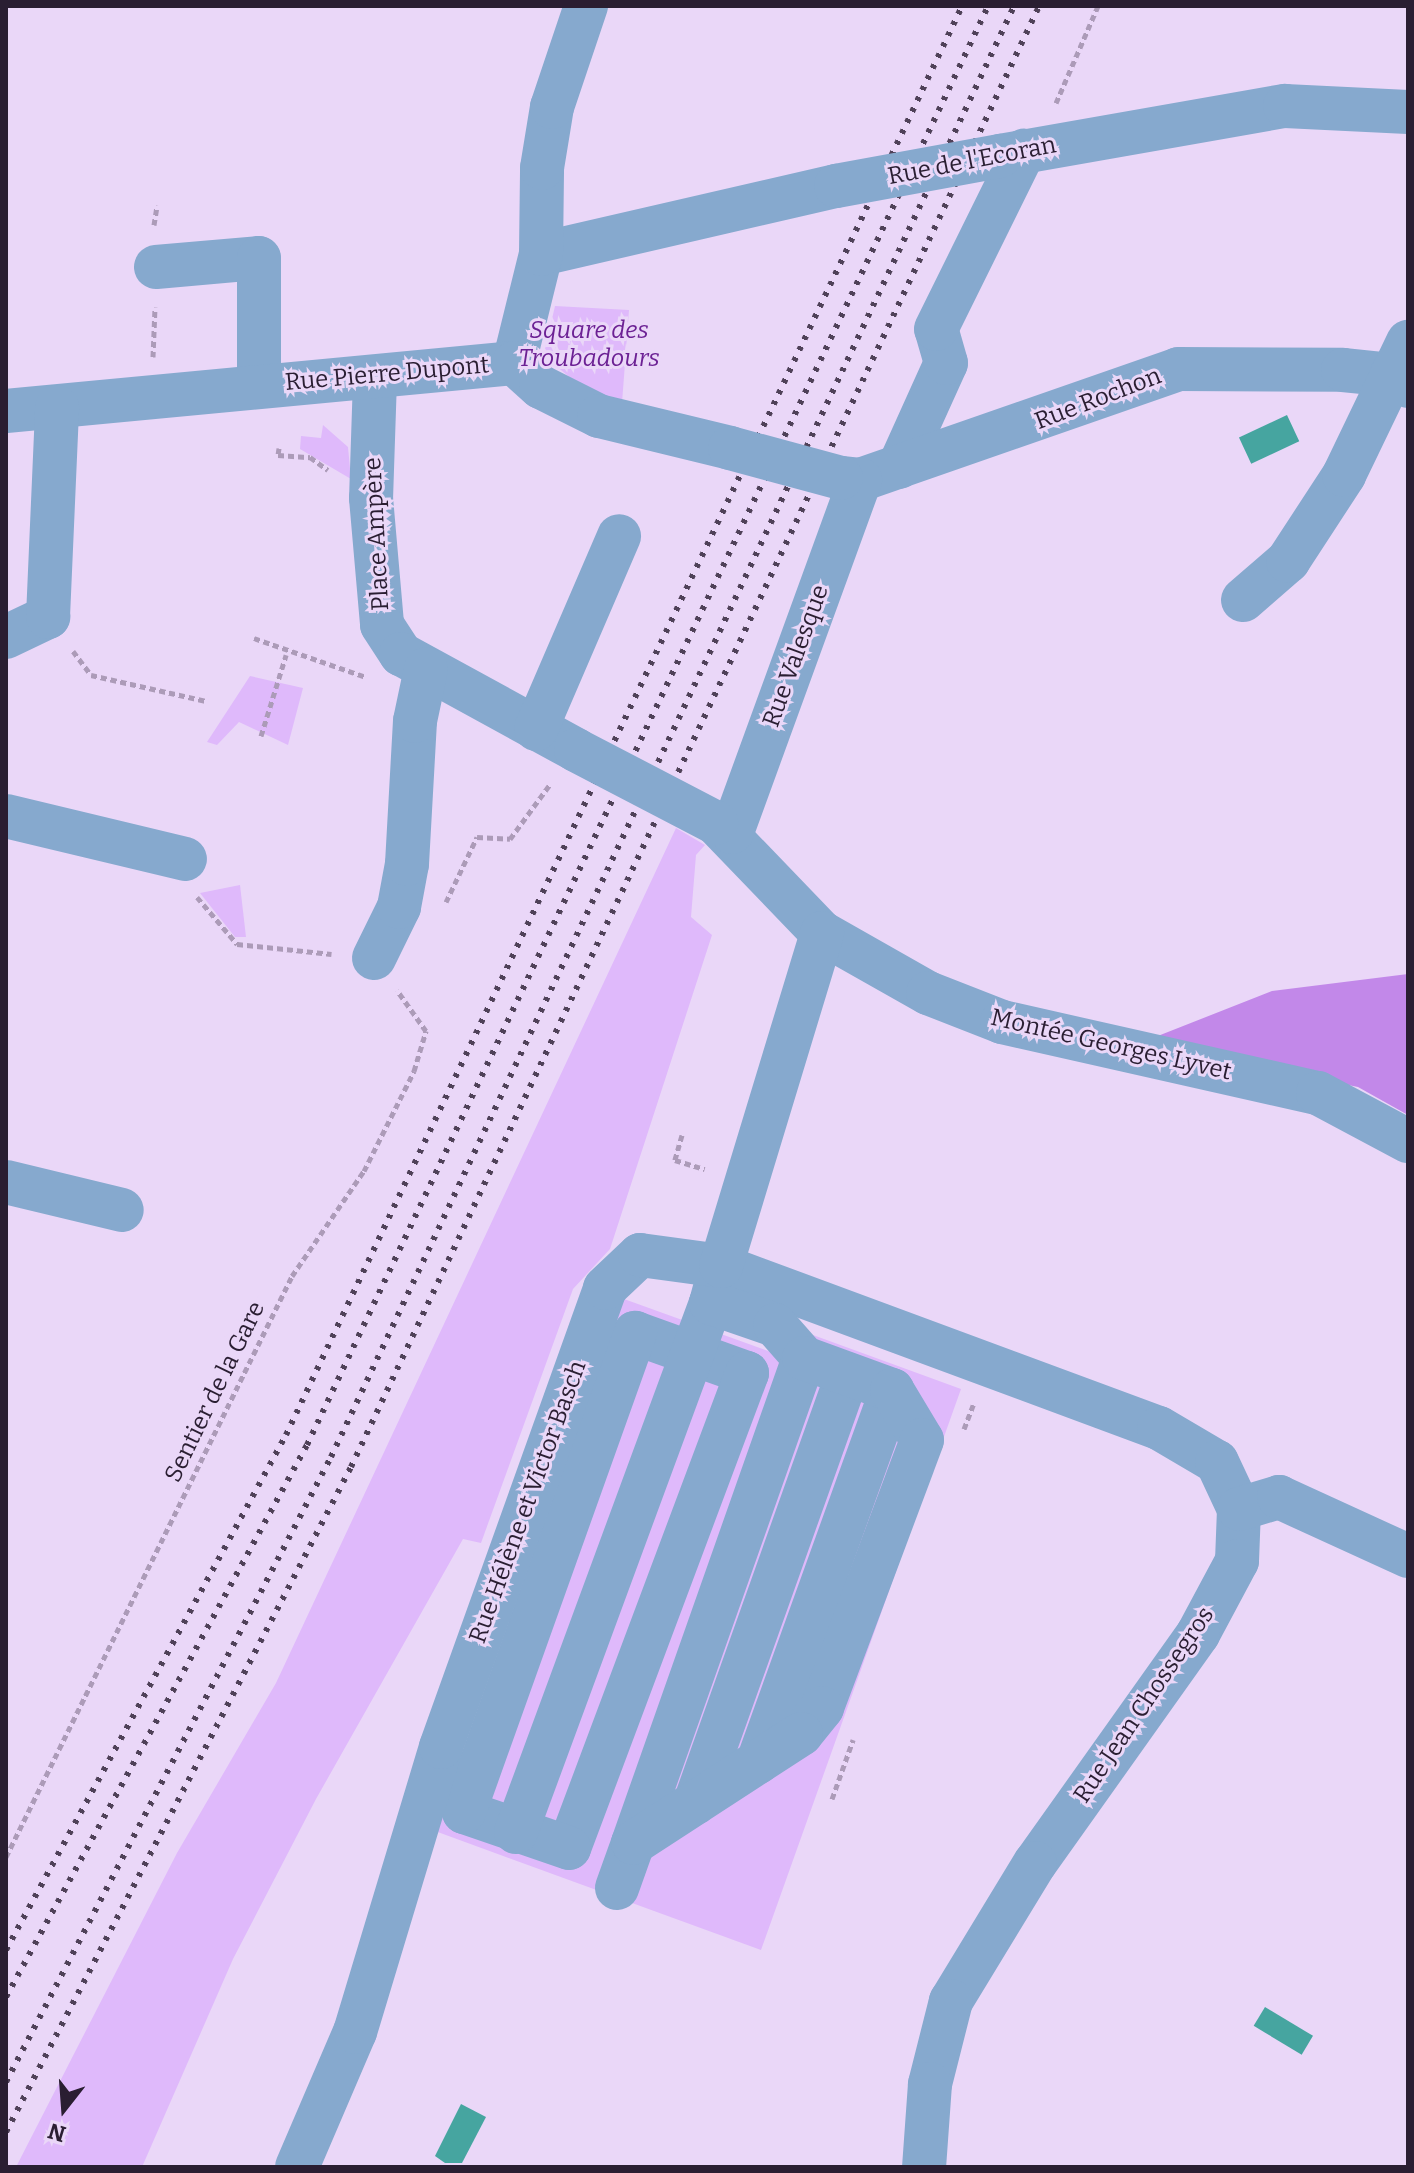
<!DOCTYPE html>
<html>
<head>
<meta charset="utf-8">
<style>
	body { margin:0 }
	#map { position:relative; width:1414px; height:2173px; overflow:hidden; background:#ead7f8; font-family:Bitter,serif }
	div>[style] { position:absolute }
	.green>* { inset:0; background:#dfb9fb }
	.forest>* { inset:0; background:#c288e9 }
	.water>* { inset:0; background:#46a5a0; transform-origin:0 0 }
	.path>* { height:5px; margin-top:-2.5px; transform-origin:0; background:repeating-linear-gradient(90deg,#ac9bb8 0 6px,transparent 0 10px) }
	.minor>* { height:44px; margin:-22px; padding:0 22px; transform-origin:22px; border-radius:22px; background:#86a9ce }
	.rail>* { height:6px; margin-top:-3px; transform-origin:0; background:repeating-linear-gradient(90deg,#4f4158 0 4px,transparent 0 12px) }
	.minor-bridge>* { height:44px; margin:-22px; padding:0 22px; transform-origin:22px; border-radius:22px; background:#86a9ce }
	span { translate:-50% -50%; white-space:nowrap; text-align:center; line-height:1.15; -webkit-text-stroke:6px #ead7f8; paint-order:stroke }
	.street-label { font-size:24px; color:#2a1e32 }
	.park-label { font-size:24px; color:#6c2194; font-style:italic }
	.frame { position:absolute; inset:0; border:8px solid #2a1e32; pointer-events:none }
	.north { position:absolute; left:24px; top:2069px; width:80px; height:80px; -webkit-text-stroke:6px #ead7f8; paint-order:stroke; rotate:197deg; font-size:22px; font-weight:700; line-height:32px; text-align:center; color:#2a1e32 }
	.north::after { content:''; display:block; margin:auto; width:28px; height:36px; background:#2a1e32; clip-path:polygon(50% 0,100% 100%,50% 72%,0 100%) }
</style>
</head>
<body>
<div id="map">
	<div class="green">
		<i style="clip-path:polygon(555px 306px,629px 310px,622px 403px,587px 392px,555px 365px,545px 349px)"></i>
		<i style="clip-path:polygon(323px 425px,348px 447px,351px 479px,300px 449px,301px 436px,321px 438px)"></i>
		<i style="clip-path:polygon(250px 676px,303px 688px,288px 745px,239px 722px,217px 745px,207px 742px)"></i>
		<i style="clip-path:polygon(676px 828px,705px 845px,696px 855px,691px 917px,712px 935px,610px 1249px,573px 1289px,481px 1543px,463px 1539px,316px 1799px,233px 1959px,142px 2167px,16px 2167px,177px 1853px,276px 1683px)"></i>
		<i style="clip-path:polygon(240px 885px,246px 937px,235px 937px,200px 893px)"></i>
		<i style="clip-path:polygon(624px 1299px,779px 1355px,813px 1335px,961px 1389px,761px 1950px,435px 1831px)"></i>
	</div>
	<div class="forest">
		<i style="clip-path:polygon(1408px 974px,1408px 1115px,1358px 1087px,1140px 1043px,1272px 991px)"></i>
	</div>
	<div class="water">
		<i style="left:1287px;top:415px;width:29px;height:53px;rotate:65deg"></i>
		<i style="left:1265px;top:2007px;width:56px;height:22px;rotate:31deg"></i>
		<i style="clip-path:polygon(461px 2104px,486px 2117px,462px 2163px,445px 2163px,435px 2156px)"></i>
	</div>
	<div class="path">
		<i style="left:1056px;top:103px;width:106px;rotate:-66.6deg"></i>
		<i style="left:154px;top:225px;width:20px;rotate:-81deg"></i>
		<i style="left:153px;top:357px;width:50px;rotate:-87.7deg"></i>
		<i style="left:279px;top:448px;width:7px;rotate:98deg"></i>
		<i style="left:278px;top:455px;width:32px;rotate:4deg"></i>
		<i style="left:310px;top:457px;width:22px;rotate:36deg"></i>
		<i style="left:254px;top:638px;width:119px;rotate:19.2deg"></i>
		<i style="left:73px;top:651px;width:30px;rotate:53deg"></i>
		<i style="left:91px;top:675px;width:118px;rotate:12.7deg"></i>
		<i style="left:261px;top:736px;width:85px;rotate:-72.8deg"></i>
		<i style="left:197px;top:897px;width:62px;rotate:49.6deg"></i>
		<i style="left:237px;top:944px;width:95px;rotate:6.1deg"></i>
		<i style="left:446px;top:902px;width:72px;rotate:-64.5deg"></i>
		<i style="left:477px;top:837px;width:33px;rotate:3deg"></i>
		<i style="left:510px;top:839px;width:69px;rotate:-53.8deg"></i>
		<i style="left:682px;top:1135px;width:26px;rotate:106deg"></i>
		<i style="left:675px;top:1160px;width:31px;rotate:17deg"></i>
		<i style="left:964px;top:1429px;width:26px;rotate:-69deg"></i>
		<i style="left:832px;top:1799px;width:63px;rotate:-70.4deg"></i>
		<i style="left:6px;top:1857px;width:648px;rotate:-63.79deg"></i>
		<i style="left:292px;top:1276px;width:127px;rotate:-55.6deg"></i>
		<i style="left:364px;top:1171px;width:112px;rotate:-63.4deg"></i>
		<i style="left:414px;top:1071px;width:42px;rotate:-73.3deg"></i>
		<i style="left:426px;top:1031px;width:50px;rotate:-125.3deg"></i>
	</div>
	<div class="minor">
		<i style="left:1000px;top:156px;width:289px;rotate:-10deg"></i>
		<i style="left:1285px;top:106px;width:123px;rotate:2.8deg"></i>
		<i style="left:541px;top:254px;width:303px;rotate:-13deg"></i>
		<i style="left:156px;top:267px;width:103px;rotate:-5deg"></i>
		<i style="left:259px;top:258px;width:127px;rotate:90deg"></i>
		<i style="left:514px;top:363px;width:112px;rotate:-76.1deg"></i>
		<i style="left:541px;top:254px;width:86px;rotate:-89.3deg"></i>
		<i style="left:542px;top:168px;width:62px;rotate:-80.7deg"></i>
		<i style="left:552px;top:107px;width:107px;rotate:-71.4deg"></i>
		<i style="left:375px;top:379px;width:119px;rotate:91.9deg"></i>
		<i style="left:371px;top:498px;width:127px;rotate:85deg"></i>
		<i style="left:382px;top:625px;width:35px;rotate:57deg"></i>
		<i style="left:401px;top:654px;width:200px;rotate:28.7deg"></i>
		<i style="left:6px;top:411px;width:510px;rotate:-5.4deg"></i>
		<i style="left:514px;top:363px;width:36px;rotate:42deg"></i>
		<i style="left:541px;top:387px;width:65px;rotate:26.6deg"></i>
		<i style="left:599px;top:416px;width:135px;rotate:13.7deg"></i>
		<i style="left:899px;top:467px;width:114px;rotate:-65.7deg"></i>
		<i style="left:946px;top:363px;width:35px;rotate:-106deg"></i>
		<i style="left:936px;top:329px;width:199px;rotate:-63.7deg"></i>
		<i style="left:841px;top:478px;width:19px;rotate:6deg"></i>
		<i style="left:860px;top:480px;width:337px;rotate:-19.2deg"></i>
		<i style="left:1178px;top:369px;width:165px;rotate:0.3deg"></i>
		<i style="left:1343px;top:370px;width:48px;rotate:5.9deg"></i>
		<i style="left:1391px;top:375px;width:20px;rotate:33deg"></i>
		<i style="left:1243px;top:600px;width:60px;rotate:-40.9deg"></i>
		<i style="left:1288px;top:561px;width:103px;rotate:-56.9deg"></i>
		<i style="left:1344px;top:475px;width:148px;rotate:-64.3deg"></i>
		<i style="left:6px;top:637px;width:47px;rotate:-25.5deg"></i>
		<i style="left:48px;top:617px;width:210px;rotate:-87.5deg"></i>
		<i style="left:536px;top:729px;width:210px;rotate:-66.7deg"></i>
		<i style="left:6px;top:816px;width:184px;rotate:13.5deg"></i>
		<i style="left:716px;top:823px;width:153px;rotate:46.1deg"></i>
		<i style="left:822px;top:933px;width:122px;rotate:29.5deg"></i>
		<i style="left:928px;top:993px;width:79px;rotate:21.4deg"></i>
		<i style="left:1002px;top:1022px;width:324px;rotate:12.7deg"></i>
		<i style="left:1318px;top:1093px;width:102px;rotate:28.1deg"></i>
		<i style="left:732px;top:832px;width:375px;rotate:-70deg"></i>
		<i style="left:374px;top:958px;width:57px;rotate:-63.9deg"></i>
		<i style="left:399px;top:907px;width:44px;rotate:-79.5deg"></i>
		<i style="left:407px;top:864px;width:143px;rotate:-86.8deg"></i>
		<i style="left:415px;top:721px;width:53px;rotate:-78.1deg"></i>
		<i style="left:6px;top:1182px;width:119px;rotate:13.6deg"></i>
		<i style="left:711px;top:1303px;width:38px;rotate:-75deg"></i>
		<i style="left:721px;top:1266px;width:467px;rotate:20.3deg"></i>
		<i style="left:1159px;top:1428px;width:67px;rotate:30.4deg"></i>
		<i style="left:1217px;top:1462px;width:52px;rotate:64.9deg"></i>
		<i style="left:1239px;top:1509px;width:52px;rotate:92.2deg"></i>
		<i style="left:1237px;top:1561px;width:83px;rotate:118.1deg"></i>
		<i style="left:1198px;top:1634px;width:281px;rotate:125.4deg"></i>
		<i style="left:1035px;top:1863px;width:162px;rotate:121.3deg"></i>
		<i style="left:951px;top:2001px;width:86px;rotate:104.2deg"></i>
		<i style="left:930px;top:2084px;width:83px;rotate:94.1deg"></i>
		<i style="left:635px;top:1333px;width:119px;rotate:19.7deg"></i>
		<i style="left:747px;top:1373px;width:507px;rotate:110.54deg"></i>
		<i style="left:569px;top:1848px;width:111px;rotate:-161.1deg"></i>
		<i style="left:464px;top:1812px;width:509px;rotate:-70.35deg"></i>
		<i style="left:1239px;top:1509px;width:42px;rotate:-16.7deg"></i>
		<i style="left:1279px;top:1497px;width:142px;rotate:24.6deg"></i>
		<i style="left:758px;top:1762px;width:395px;rotate:-70.2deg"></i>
		<i style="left:695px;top:1803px;width:455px;rotate:-70.4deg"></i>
		<i style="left:516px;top:1832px;width:564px;rotate:-69.77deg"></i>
		<i style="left:711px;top:1303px;width:68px;rotate:19deg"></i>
		<i style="left:775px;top:1325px;width:44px;rotate:48.7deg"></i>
		<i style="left:617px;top:1888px;width:48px;rotate:-70.4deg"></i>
		<i style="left:633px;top:1843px;width:514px;rotate:-70.58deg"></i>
		<i style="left:804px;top:1358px;width:94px;rotate:20deg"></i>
		<i style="left:892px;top:1390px;width:58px;rotate:59deg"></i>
		<i style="left:922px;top:1440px;width:286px;rotate:110.5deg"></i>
		<i style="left:822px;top:1708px;width:33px;rotate:129deg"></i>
		<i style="left:801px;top:1734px;width:200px;rotate:147deg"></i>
		<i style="left:297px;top:2167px;width:147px;rotate:-66.8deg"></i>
		<i style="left:355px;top:2032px;width:298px;rotate:-73.2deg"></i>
		<i style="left:441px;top:1747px;width:487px;rotate:-70.3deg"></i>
		<i style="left:605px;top:1288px;width:48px;rotate:-43.3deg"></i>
		<i style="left:640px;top:1255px;width:82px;rotate:7.7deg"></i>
		<i style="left:721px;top:1266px;width:348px;rotate:-73.1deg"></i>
	</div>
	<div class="rail">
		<i style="left:6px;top:1950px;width:586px;rotate:-61.47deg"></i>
		<i style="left:286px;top:1435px;width:1581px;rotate:-64.68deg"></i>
		<i style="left:6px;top:1997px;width:629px;rotate:-61.4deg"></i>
		<i style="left:307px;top:1445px;width:1592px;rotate:-64.67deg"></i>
		<i style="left:6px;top:2082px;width:704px;rotate:-62.53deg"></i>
		<i style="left:331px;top:1457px;width:1604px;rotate:-64.79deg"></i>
		<i style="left:6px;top:2132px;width:749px;rotate:-62.58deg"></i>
		<i style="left:351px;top:1467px;width:1615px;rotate:-64.78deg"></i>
	</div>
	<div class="minor-bridge">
		<i style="left:836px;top:186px;width:167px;rotate:-10.4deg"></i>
		<i style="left:730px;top:448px;width:115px;rotate:15.1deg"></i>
		<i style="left:576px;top:750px;width:158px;rotate:27.5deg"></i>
	</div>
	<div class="street-label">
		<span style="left:972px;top:161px;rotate:-11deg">Rue de l'Ecoran</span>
		<span style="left:387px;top:374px;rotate:-5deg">Rue Pierre Dupont</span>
		<span style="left:1098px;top:399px;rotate:-21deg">Rue Rochon</span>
		<span style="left:377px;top:534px;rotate:-93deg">Place Ampère</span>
		<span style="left:796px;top:656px;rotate:-70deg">Rue Valesque</span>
		<span style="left:1111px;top:1045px;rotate:13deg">Montée Georges Lyvet</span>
		<span style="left:215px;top:1392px;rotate:-64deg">Sentier de la Gare</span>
		<span style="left:528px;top:1502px;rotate:-70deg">Rue Hélène et Victor Basch</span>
		<span style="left:1144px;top:1705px;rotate:-56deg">Rue Jean Chossegros</span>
	</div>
	<div class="park-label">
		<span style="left:589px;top:345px">Square des<br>Troubadours</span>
	</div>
	<div class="frame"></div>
	<div class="north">N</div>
</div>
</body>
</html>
